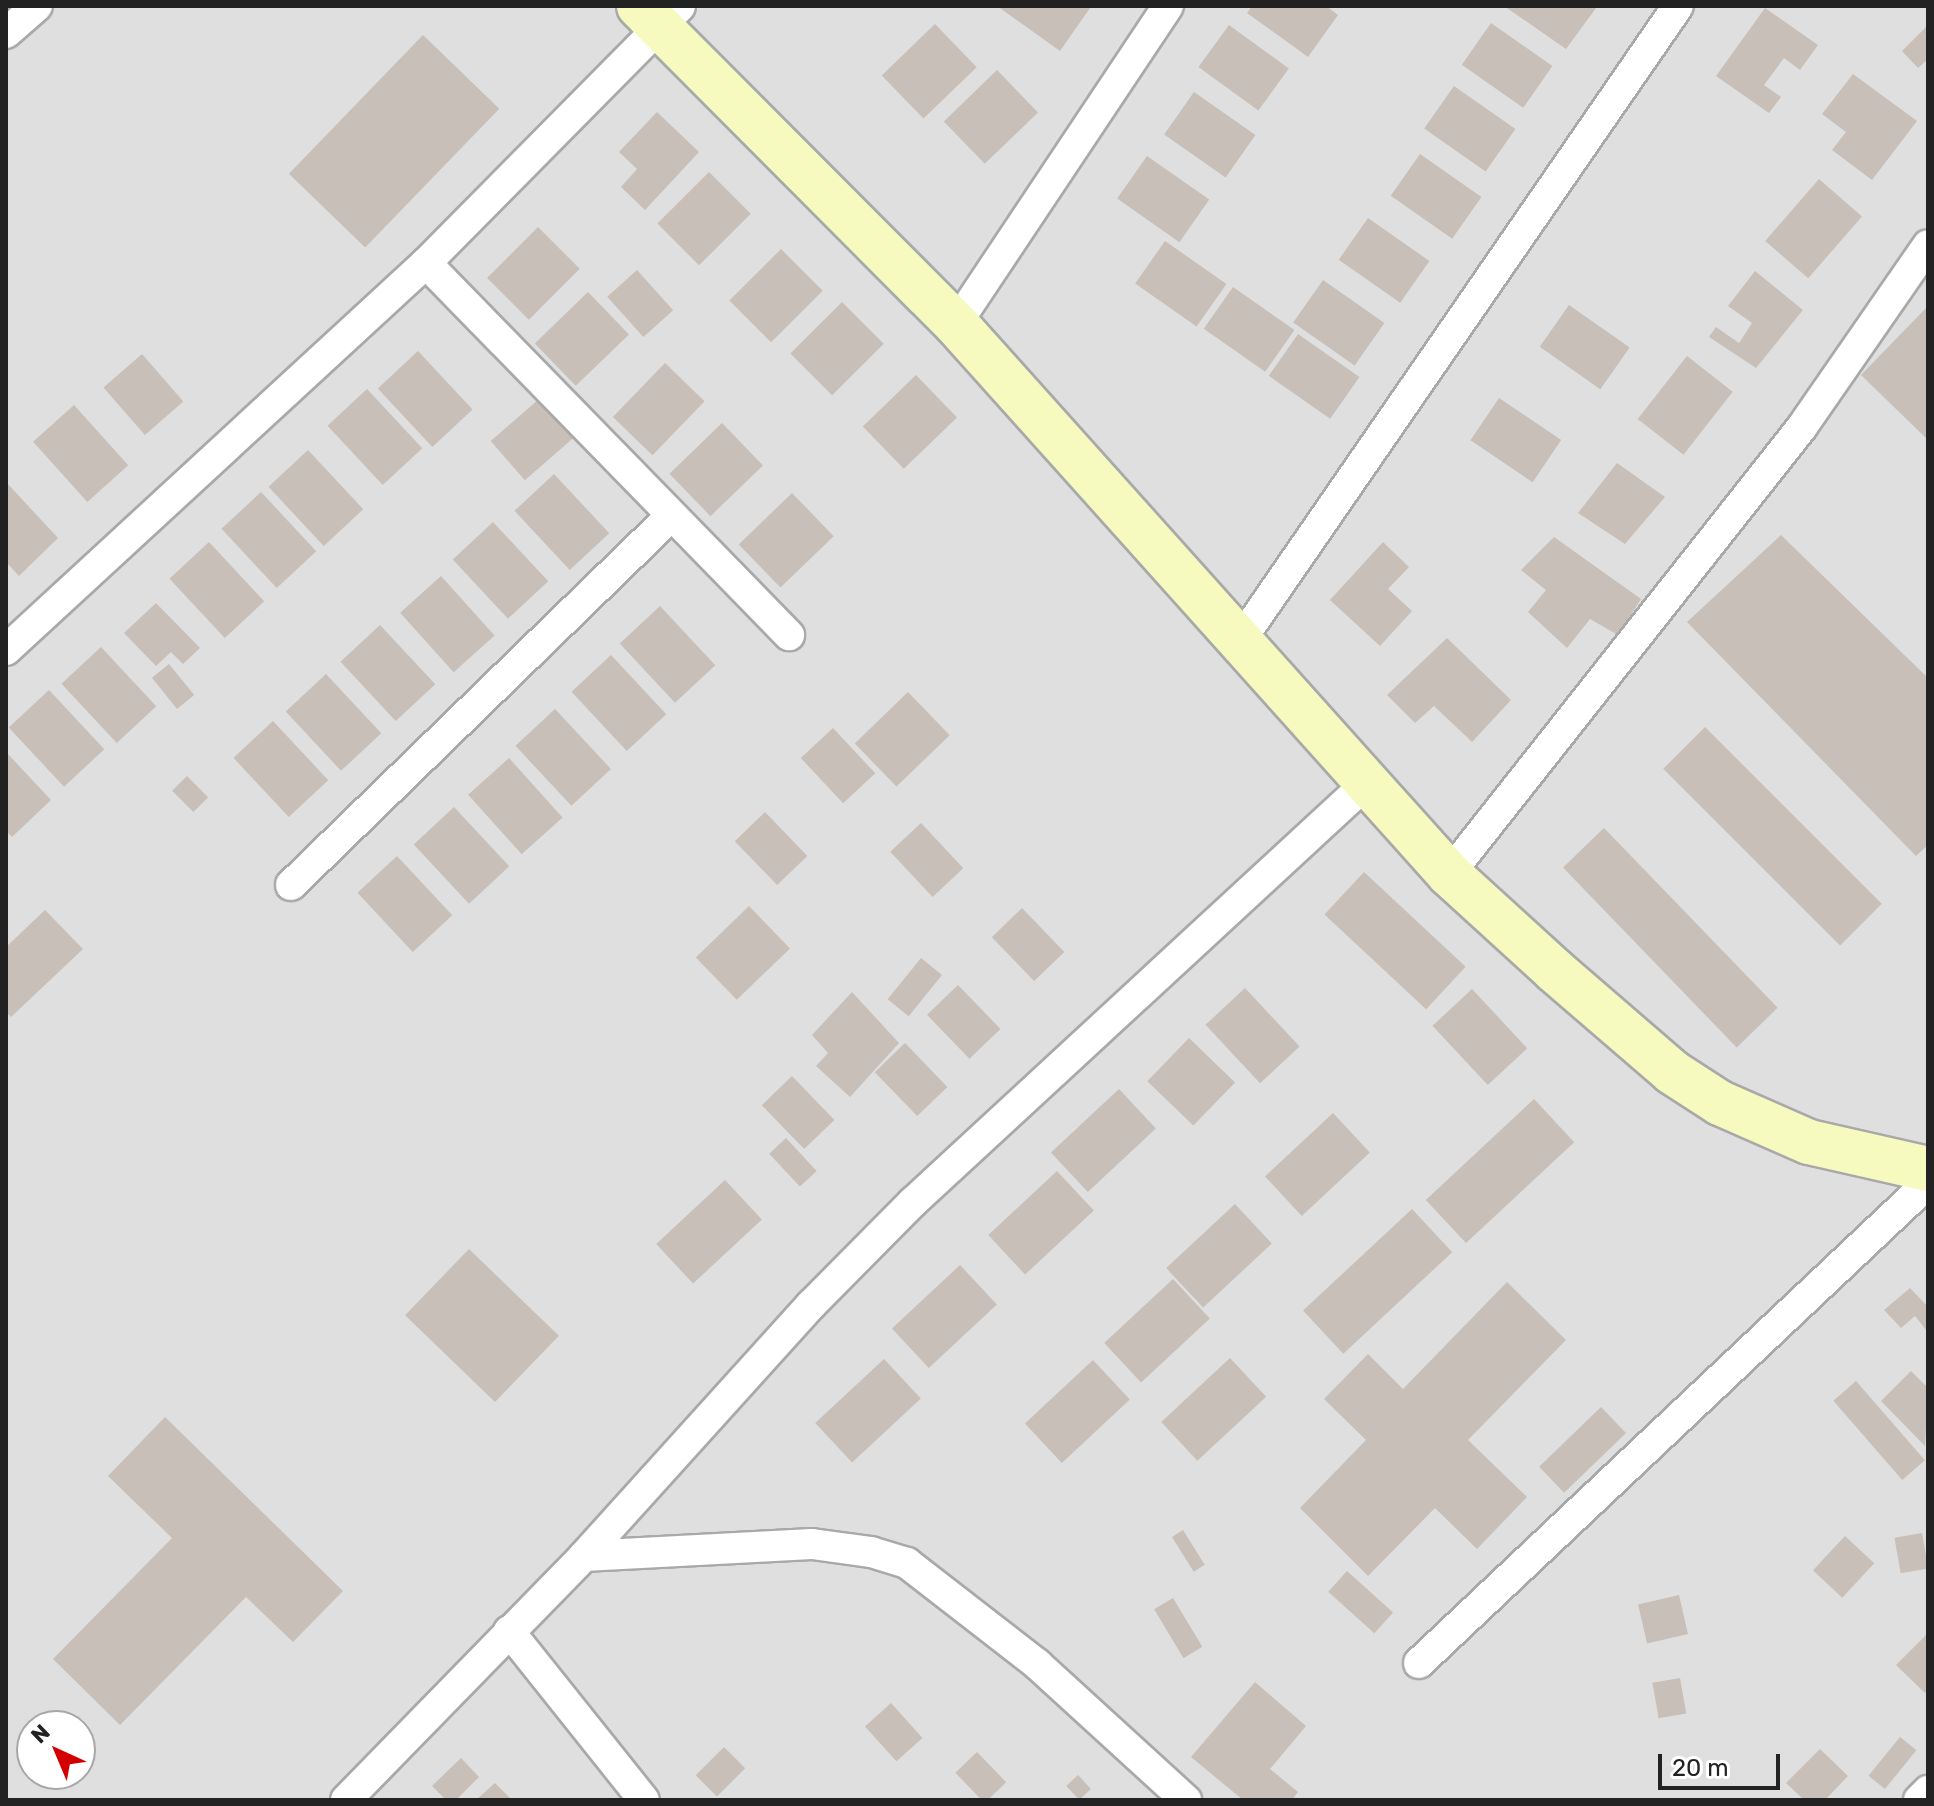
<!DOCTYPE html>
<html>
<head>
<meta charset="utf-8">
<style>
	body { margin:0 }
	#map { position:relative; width:1934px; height:1806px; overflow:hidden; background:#f2efe9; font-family:Rubik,sans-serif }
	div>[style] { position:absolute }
	.residential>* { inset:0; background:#e0dfdf }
	.building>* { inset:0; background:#c7bfb8; transform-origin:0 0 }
	.roads { filter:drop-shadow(2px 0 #a9a9a9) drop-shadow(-2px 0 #a9a9a9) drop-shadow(0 2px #a9a9a9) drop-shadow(0 -2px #a9a9a9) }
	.street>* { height:30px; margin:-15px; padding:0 15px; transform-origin:15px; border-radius:15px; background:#fff }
	.secondary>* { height:44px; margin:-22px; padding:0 22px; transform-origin:22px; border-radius:22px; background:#f7fabf }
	span { translate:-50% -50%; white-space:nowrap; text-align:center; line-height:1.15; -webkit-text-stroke:6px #fff; paint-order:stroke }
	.frame { position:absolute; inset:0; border:8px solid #222; pointer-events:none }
	.north { position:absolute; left:16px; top:1710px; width:80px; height:80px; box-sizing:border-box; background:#fff; border:2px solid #a7a7a7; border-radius:50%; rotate:316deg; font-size:22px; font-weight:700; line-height:32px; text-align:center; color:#222 }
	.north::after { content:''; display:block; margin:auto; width:28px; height:36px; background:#d40000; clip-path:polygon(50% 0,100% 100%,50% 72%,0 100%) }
	.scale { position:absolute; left:1658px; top:1754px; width:122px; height:36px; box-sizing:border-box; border:4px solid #222; border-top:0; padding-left:10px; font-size:24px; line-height:28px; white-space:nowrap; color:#222; -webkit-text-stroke:6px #fff; paint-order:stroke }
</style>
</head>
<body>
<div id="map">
	<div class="residential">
		<i style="clip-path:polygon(evenodd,6px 6px,1928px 6px,1928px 1800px,6px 1800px,6px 6px,32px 1726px,80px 1726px,80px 1774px,32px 1774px,32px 1726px)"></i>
	</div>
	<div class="building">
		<i style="clip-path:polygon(997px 6px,1087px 6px,1090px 8px,1060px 51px)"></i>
		<i style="clip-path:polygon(1252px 6px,1326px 6px,1338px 15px,1308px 57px,1247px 13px)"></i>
		<i style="clip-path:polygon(1504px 6px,1593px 6px,1596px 8px,1566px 49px)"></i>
		<i style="clip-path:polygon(1765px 8px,1818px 45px,1800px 70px,1784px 58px,1764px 85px,1781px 97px,1769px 113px,1716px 76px)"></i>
		<i style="left:1491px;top:23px;width:75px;height:51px;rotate:35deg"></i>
		<i style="left:935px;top:24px;width:60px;height:74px;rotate:46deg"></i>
		<i style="left:1229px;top:25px;width:74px;height:52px;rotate:36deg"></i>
		<i style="clip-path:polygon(1928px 25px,1928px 59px,1918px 68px,1902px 51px)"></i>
		<i style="left:423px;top:35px;width:106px;height:193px;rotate:44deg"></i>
		<i style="left:997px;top:70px;width:59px;height:74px;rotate:46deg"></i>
		<i style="clip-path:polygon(1853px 74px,1917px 121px,1872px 180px,1832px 150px,1846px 132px,1822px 114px)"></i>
		<i style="left:1454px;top:86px;width:75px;height:52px;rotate:35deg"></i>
		<i style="left:1194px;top:92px;width:75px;height:52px;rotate:35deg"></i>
		<i style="clip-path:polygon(657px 112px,699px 152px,645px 210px,621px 187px,637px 169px,619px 152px)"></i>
		<i style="left:1420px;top:154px;width:75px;height:51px;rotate:35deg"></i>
		<i style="left:1147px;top:156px;width:76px;height:52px;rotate:35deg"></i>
		<i style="left:709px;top:172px;width:59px;height:73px;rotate:45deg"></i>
		<i style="left:1819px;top:179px;width:57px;height:82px;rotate:41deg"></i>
		<i style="left:1368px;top:218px;width:75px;height:51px;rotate:35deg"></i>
		<i style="left:538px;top:227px;width:59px;height:72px;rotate:45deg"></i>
		<i style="left:1165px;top:241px;width:75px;height:52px;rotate:35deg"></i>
		<i style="left:781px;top:249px;width:59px;height:73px;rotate:45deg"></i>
		<i style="left:637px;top:270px;width:54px;height:40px;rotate:48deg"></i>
		<i style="clip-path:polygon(1755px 271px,1803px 310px,1756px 368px,1709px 337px,1716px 327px,1739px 343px,1752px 323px,1728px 306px)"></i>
		<i style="left:1323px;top:280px;width:75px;height:52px;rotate:35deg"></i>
		<i style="left:1233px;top:287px;width:75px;height:51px;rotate:35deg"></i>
		<i style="left:588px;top:292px;width:59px;height:74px;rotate:46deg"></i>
		<i style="left:842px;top:302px;width:59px;height:73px;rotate:45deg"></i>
		<i style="left:1569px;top:305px;width:74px;height:51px;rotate:35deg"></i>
		<i style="clip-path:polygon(1928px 306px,1928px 440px,1861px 375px)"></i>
		<i style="left:1298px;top:334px;width:75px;height:51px;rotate:35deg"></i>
		<i style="left:418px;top:351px;width:80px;height:55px;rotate:47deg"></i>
		<i style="left:142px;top:354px;width:63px;height:51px;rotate:49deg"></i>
		<i style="left:1687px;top:356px;width:58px;height:80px;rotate:38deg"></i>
		<i style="left:665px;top:363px;width:55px;height:75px;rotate:44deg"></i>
		<i style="left:916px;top:375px;width:59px;height:74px;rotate:46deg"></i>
		<i style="left:367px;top:389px;width:81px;height:54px;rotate:47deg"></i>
		<i style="left:1499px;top:398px;width:75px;height:51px;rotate:34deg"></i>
		<i style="left:539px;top:399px;width:52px;height:64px;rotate:49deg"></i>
		<i style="left:74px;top:405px;width:81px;height:55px;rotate:48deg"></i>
		<i style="left:722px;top:423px;width:59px;height:73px;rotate:46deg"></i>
		<i style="left:308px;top:450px;width:81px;height:54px;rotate:47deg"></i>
		<i style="clip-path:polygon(1617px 463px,1665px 497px,1625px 544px,1578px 513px)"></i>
		<i style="left:554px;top:474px;width:81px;height:54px;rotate:47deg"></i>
		<i style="clip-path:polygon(6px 482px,58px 538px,19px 576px,6px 562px)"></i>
		<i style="left:261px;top:492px;width:81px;height:54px;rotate:47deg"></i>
		<i style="left:792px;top:493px;width:60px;height:74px;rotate:46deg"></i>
		<i style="left:493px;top:522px;width:81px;height:55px;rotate:47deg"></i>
		<i style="clip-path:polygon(1781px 535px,1928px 678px,1928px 845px,1916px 856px,1687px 622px)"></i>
		<i style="clip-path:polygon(1554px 537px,1641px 599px,1618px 635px,1590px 619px,1567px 648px,1528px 612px,1546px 590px,1521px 570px)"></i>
		<i style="left:209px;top:542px;width:81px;height:54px;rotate:47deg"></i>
		<i style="clip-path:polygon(1383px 542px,1409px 567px,1388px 589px,1412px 611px,1380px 646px,1330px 600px)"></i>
		<i style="left:441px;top:576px;width:80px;height:55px;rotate:48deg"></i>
		<i style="clip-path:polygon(156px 603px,200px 648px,183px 664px,171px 652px,156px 666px,124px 633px)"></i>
		<i style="left:660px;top:606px;width:81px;height:55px;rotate:47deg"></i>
		<i style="left:380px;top:625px;width:81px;height:54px;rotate:47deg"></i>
		<i style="clip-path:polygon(1447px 638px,1511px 700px,1472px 742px,1434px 706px,1415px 723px,1387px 695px)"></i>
		<i style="left:101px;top:647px;width:81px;height:54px;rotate:47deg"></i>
		<i style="left:611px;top:655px;width:81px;height:54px;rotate:47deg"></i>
		<i style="left:169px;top:664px;width:40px;height:22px;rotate:51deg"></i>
		<i style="left:326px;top:674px;width:81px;height:55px;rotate:47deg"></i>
		<i style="left:49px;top:690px;width:81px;height:55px;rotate:47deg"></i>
		<i style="left:908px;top:692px;width:60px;height:74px;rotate:46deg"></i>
		<i style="left:555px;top:709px;width:82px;height:54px;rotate:47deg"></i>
		<i style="left:273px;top:721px;width:81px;height:54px;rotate:47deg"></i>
		<i style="left:1705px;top:727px;width:250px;height:59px;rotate:45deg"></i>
		<i style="left:833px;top:728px;width:62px;height:44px;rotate:47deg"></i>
		<i style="clip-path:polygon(6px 752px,51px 800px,12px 837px,6px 831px)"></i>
		<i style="left:509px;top:758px;width:80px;height:55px;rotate:48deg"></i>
		<i style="left:187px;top:776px;width:30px;height:21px;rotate:45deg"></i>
		<i style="left:454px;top:807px;width:81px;height:55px;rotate:47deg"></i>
		<i style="left:765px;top:812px;width:61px;height:42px;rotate:46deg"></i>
		<i style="left:921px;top:823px;width:62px;height:42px;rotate:47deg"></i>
		<i style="left:1604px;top:828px;width:250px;height:57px;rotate:46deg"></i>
		<i style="left:397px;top:856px;width:81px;height:54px;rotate:47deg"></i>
		<i style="left:1364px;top:872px;width:139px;height:58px;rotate:43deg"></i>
		<i style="left:749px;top:906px;width:59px;height:74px;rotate:46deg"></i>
		<i style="left:1022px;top:908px;width:61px;height:42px;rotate:46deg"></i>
		<i style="clip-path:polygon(45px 910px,83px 949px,11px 1017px,6px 1012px,6px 947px)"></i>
		<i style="left:921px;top:958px;width:27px;height:53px;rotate:39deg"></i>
		<i style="left:958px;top:985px;width:61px;height:43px;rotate:46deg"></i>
		<i style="left:1245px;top:988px;width:80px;height:54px;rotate:47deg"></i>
		<i style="left:1472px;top:989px;width:81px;height:54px;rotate:47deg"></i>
		<i style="clip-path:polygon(852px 992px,899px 1043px,850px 1097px,816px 1066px,828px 1053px,812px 1035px)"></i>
		<i style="left:1189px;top:1038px;width:64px;height:60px;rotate:44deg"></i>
		<i style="left:905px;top:1043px;width:61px;height:42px;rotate:46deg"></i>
		<i style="left:792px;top:1076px;width:61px;height:42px;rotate:46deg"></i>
		<i style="left:1119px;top:1089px;width:54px;height:93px;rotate:47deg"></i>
		<i style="left:1534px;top:1099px;width:59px;height:148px;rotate:47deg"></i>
		<i style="left:1333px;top:1113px;width:54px;height:93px;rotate:47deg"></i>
		<i style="left:786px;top:1138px;width:45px;height:23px;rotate:47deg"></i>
		<i style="left:1057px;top:1171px;width:54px;height:94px;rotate:47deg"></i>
		<i style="left:725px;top:1180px;width:54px;height:94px;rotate:47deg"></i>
		<i style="left:1235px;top:1204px;width:54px;height:94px;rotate:47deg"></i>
		<i style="left:1412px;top:1209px;width:59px;height:149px;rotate:47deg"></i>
		<i style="left:469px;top:1249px;width:125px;height:92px;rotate:44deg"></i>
		<i style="left:960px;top:1265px;width:54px;height:93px;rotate:47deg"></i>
		<i style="left:1173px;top:1279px;width:54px;height:94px;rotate:47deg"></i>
		<i style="clip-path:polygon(1507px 1282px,1566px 1340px,1468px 1440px,1527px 1497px,1477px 1549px,1435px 1508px,1368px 1576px,1300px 1508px,1366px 1440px,1324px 1399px,1368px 1354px,1403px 1389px)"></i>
		<i style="clip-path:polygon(1910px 1288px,1928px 1307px,1926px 1330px,1915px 1316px,1901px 1328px,1884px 1310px)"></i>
		<i style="left:1230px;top:1358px;width:53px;height:94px;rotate:47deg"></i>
		<i style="left:884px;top:1359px;width:54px;height:94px;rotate:47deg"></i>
		<i style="left:1093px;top:1360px;width:54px;height:93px;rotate:47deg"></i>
		<i style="clip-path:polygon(1911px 1371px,1928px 1388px,1925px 1446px,1881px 1401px)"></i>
		<i style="left:1856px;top:1381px;width:105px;height:30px;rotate:49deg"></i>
		<i style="left:1601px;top:1407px;width:36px;height:86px;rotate:46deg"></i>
		<i style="clip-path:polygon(165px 1417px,343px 1591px,293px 1642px,246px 1597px,120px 1725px,53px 1659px,172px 1538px,108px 1476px)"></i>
		<i style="left:1183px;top:1530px;width:41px;height:13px;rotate:58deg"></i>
		<i style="left:1922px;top:1533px;width:36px;height:28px;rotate:80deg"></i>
		<i style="left:1845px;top:1536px;width:40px;height:47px;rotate:43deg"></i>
		<i style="left:1347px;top:1571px;width:62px;height:28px;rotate:42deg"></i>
		<i style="left:1679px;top:1595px;width:40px;height:42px;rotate:77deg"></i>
		<i style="left:1173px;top:1598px;width:57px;height:22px;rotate:59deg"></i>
		<i style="clip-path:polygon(1928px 1633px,1928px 1689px,1925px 1693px,1896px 1665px)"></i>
		<i style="left:1680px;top:1678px;width:36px;height:28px;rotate:80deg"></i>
		<i style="clip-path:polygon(1255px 1682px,1306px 1726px,1270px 1769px,1298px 1792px,1292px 1800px,1243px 1800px,1191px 1757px)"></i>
		<i style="left:891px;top:1703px;width:47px;height:35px;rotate:48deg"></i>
		<i style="left:1900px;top:1737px;width:21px;height:50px;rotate:39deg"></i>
		<i style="left:724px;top:1747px;width:30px;height:40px;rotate:45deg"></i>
		<i style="clip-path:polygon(1820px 1749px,1848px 1776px,1825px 1800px,1804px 1800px,1786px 1783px)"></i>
		<i style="left:977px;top:1752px;width:42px;height:30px;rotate:46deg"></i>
		<i style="clip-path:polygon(461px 1758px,479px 1777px,456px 1800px,446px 1800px,432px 1786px)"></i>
		<i style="left:1078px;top:1775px;width:19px;height:16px;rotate:47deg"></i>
		<i style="clip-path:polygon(495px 1783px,512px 1800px,476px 1800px)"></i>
	</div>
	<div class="roads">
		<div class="street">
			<i style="left:6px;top:33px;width:41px;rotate:-41.1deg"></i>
			<i style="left:426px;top:263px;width:520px;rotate:45.7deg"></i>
			<i style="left:956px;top:324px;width:382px;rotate:-56.3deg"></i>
			<i style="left:1240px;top:641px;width:771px;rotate:-55.4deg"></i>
			<i style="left:6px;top:650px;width:571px;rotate:-42.66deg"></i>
			<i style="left:426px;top:263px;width:361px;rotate:-45.3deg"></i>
			<i style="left:1449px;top:874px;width:570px;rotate:-51.7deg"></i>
			<i style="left:1802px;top:427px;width:221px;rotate:-55.3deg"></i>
			<i style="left:291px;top:885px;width:530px;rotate:-44.16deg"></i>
			<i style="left:584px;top:1556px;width:228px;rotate:-3deg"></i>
			<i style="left:812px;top:1544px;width:60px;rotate:7.7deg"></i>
			<i style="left:871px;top:1552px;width:38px;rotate:17deg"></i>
			<i style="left:907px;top:1563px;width:165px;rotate:37.8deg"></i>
			<i style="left:1037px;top:1664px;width:202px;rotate:42.4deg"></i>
			<i style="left:509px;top:1631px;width:216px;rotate:51.4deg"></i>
			<i style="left:1419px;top:1663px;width:700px;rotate:-43.32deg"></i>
			<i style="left:346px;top:1800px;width:341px;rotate:-45.7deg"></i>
			<i style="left:584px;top:1556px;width:338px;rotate:-47.9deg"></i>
			<i style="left:811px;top:1305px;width:144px;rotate:-45.3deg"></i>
			<i style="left:912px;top:1203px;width:622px;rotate:-42.72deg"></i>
			<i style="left:1919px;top:1800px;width:13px;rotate:-45deg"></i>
		</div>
		<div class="secondary">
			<i style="left:639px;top:6px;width:449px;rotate:45.1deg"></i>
			<i style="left:956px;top:324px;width:739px;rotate:48.13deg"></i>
			<i style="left:1449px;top:874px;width:142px;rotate:42.4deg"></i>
			<i style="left:1554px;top:970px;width:156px;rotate:40.8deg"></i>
			<i style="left:1672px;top:1072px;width:57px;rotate:32.9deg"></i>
			<i style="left:1720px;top:1103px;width:97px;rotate:23.7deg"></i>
			<i style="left:1809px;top:1142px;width:122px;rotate:12.8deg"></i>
		</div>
	</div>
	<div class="frame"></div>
	<div class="north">N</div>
	<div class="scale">20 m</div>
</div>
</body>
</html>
